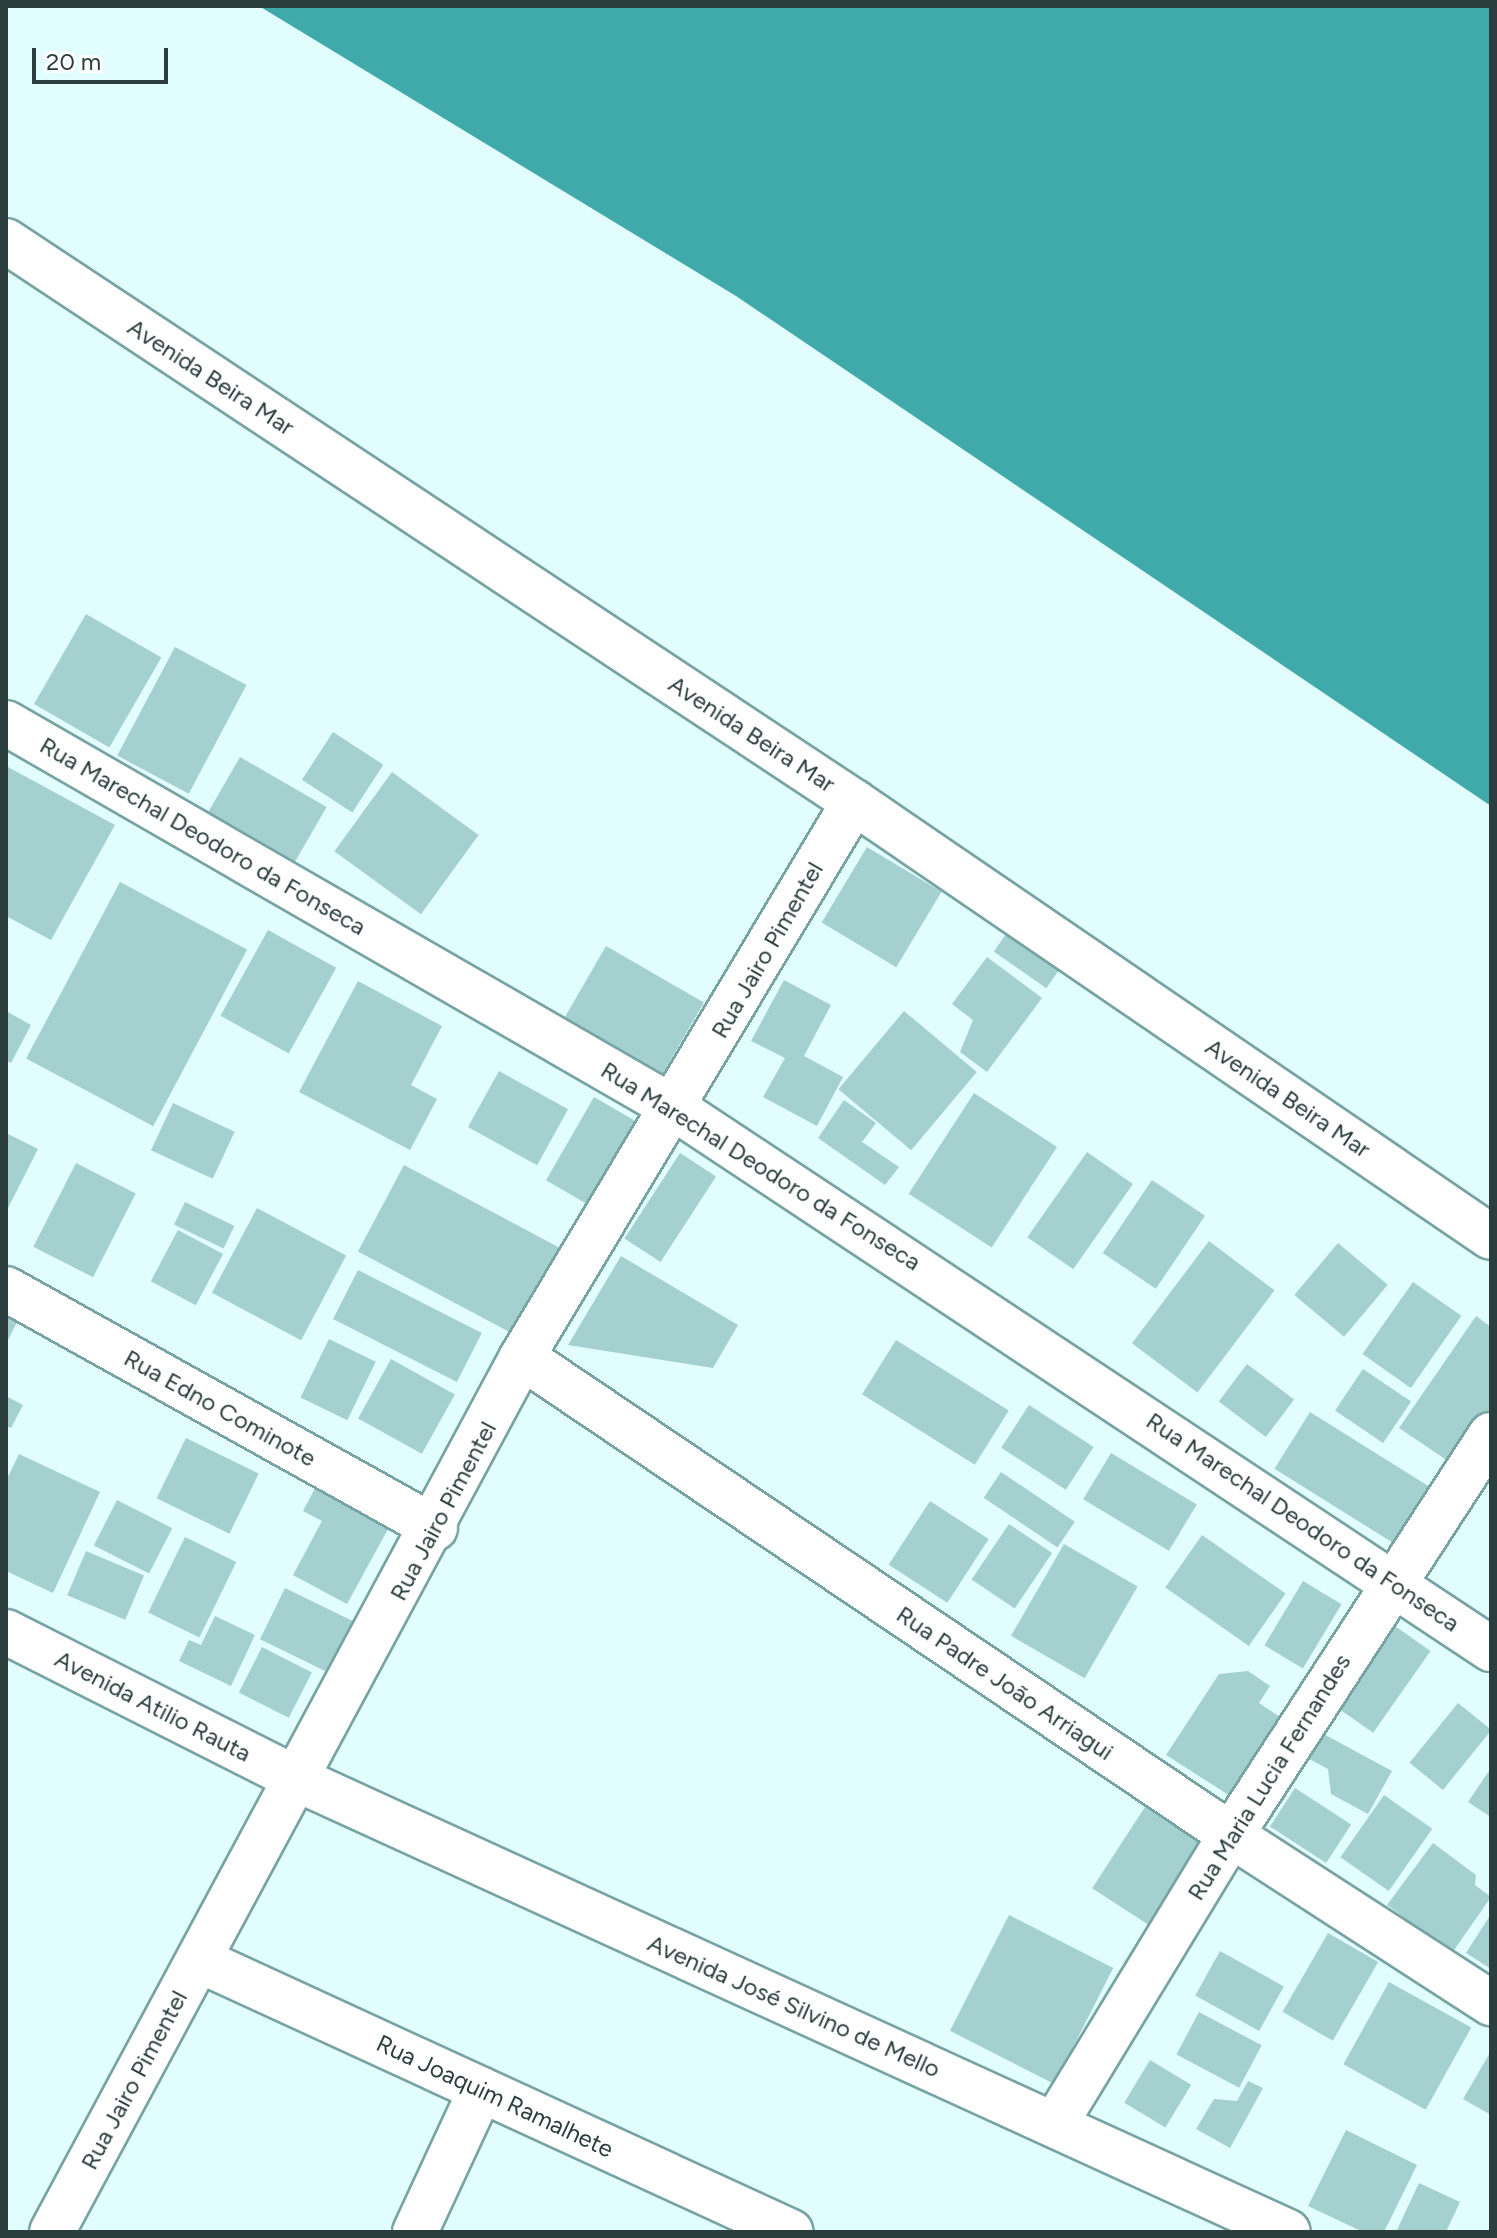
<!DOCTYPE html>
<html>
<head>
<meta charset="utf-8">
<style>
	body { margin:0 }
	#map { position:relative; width:1497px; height:2238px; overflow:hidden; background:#e2fdfd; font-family:Figtree,sans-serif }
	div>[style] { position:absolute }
	.water>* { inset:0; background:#40a9a9 }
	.building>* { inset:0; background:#a4d1d0; transform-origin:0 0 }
	.roads { filter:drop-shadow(2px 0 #78a3a3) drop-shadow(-2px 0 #78a3a3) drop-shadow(0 2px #78a3a3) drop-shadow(0 -2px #78a3a3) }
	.minor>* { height:44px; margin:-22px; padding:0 22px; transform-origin:22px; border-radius:22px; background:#fff }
	.primary>* { height:44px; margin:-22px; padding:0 22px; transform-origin:22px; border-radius:22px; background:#fff }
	span { translate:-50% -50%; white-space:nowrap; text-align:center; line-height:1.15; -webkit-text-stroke:7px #fff; paint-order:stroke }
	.street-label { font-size:24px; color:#2b3d3d }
	.frame { position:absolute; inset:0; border:8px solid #2b3d3d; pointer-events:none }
	.scale { position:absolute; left:32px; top:48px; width:136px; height:36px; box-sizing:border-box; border:4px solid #2b3d3d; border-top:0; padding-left:10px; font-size:24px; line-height:28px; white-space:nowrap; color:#2b3d3d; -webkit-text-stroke:6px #fff; paint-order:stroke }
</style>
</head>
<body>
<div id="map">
	<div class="water">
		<i style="clip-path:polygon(259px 6px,1491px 6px,1491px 806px,736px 296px)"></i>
	</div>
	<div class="building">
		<i style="left:86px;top:614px;width:87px;height:104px;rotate:30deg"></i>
		<i style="left:175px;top:647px;width:81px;height:123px;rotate:28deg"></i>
		<i style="left:333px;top:732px;width:60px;height:57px;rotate:33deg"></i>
		<i style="left:240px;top:757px;width:100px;height:63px;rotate:30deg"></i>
		<i style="clip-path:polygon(6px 766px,115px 825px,51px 940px,6px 916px)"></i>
		<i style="left:392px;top:772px;width:107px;height:98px;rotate:36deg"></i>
		<i style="left:867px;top:847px;width:87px;height:88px;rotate:31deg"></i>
		<i style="left:120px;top:882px;width:144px;height:200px;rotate:28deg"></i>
		<i style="left:1011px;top:927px;width:64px;height:30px;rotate:35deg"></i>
		<i style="left:268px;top:930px;width:78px;height:98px;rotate:29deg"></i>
		<i style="left:606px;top:946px;width:113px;height:82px;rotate:30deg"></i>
		<i style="clip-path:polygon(987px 957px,1042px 998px,987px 1072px,960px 1052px,973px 1020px,952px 1004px)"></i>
		<i style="clip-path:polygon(784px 980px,831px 1005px,804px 1056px,843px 1077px,817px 1126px,763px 1097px,785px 1058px,751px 1041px)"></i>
		<i style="clip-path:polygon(358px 981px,442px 1026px,411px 1085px,437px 1099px,410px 1150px,299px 1092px)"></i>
		<i style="clip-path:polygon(6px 1011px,31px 1025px,11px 1063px,6px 1061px)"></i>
		<i style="left:904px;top:1011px;width:95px;height:102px;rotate:40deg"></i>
		<i style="left:499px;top:1071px;width:79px;height:64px;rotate:29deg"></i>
		<i style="left:974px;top:1093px;width:99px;height:120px;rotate:33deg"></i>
		<i style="left:594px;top:1097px;width:58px;height:96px;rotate:30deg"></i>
		<i style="clip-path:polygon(844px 1100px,876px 1123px,862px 1142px,899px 1167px,885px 1185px,818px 1138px)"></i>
		<i style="left:173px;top:1103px;width:68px;height:52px;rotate:25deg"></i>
		<i style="clip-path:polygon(6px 1133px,38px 1149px,6px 1212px)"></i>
		<i style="left:1087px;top:1152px;width:56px;height:104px;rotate:35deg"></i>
		<i style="left:680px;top:1153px;width:43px;height:102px;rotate:33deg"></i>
		<i style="left:76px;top:1163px;width:67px;height:94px;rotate:27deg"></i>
		<i style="left:404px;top:1165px;width:191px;height:98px;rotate:28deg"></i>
		<i style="left:1152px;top:1180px;width:64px;height:88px;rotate:34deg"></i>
		<i style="left:185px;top:1202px;width:55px;height:25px;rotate:26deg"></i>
		<i style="left:257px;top:1208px;width:101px;height:96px;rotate:28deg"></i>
		<i style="left:178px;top:1230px;width:51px;height:58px;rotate:28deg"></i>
		<i style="left:1209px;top:1241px;width:82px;height:128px;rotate:37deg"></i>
		<i style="left:1338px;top:1243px;width:65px;height:68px;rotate:40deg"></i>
		<i style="clip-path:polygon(621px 1256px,738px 1325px,713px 1368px,568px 1345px)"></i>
		<i style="left:358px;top:1270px;width:139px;height:55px;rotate:27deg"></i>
		<i style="left:1413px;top:1282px;width:59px;height:88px;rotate:35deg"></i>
		<i style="clip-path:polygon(6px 1302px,23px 1310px,6px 1344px)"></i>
		<i style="clip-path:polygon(1476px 1316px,1491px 1327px,1491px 1410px,1454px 1465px,1399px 1428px)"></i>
		<i style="left:329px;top:1339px;width:52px;height:65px;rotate:26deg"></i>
		<i style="left:896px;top:1340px;width:133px;height:64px;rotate:32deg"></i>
		<i style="left:391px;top:1359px;width:73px;height:68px;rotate:29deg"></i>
		<i style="left:1247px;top:1364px;width:59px;height:47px;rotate:37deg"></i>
		<i style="left:1363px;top:1369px;width:58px;height:50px;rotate:34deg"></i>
		<i style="clip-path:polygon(6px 1396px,23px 1405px,11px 1428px,6px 1426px)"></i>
		<i style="left:1029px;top:1405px;width:77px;height:51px;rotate:33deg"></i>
		<i style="left:1310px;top:1412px;width:140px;height:67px;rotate:32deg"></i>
		<i style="left:186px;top:1438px;width:81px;height:67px;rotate:26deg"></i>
		<i style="left:1111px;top:1453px;width:100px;height:54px;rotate:31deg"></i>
		<i style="clip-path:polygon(19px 1454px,100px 1492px,53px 1593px,6px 1571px,6px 1481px)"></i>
		<i style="left:1001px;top:1472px;width:89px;height:31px;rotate:34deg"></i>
		<i style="clip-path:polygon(320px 1479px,394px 1518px,347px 1604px,293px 1575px,322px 1521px,303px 1511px)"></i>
		<i style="left:117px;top:1500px;width:62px;height:51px;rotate:27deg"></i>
		<i style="left:930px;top:1501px;width:70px;height:76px;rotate:33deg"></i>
		<i style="left:1009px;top:1524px;width:52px;height:67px;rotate:34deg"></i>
		<i style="left:1202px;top:1535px;width:102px;height:64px;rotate:35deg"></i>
		<i style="left:185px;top:1537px;width:57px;height:84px;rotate:26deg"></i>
		<i style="left:1064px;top:1544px;width:85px;height:106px;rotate:30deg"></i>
		<i style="left:86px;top:1551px;width:63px;height:48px;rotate:23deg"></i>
		<i style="left:1303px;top:1581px;width:45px;height:75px;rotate:31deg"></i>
		<i style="left:285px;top:1588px;width:81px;height:57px;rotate:26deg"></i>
		<i style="clip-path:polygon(215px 1616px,255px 1635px,231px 1686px,179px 1661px,189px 1640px,201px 1645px)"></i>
		<i style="left:1392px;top:1624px;width:47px;height:100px;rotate:35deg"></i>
		<i style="left:262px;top:1647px;width:56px;height:51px;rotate:27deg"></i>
		<i style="clip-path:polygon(1248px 1671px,1270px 1686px,1259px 1703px,1289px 1723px,1238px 1801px,1166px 1755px,1219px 1674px)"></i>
		<i style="left:1458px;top:1703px;width:43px;height:77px;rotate:39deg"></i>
		<i style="clip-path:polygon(1318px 1731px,1392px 1771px,1368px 1814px,1331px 1794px,1328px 1769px,1304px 1756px)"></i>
		<i style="clip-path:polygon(1491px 1768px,1491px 1817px,1468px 1802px)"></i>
		<i style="left:1295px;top:1788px;width:67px;height:46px;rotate:33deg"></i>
		<i style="left:1384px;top:1795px;width:59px;height:76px;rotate:35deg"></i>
		<i style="left:1145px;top:1807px;width:73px;height:97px;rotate:33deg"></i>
		<i style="clip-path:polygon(1433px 1843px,1476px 1875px,1475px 1885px,1491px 1897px,1452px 1953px,1387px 1905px)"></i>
		<i style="clip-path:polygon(1491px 1914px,1491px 1969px,1466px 1953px)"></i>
		<i style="left:1009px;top:1915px;width:117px;height:130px;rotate:27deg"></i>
		<i style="left:1328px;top:1933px;width:58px;height:91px;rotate:30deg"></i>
		<i style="left:1220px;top:1951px;width:73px;height:51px;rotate:29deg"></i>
		<i style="left:1389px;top:1982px;width:94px;height:94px;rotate:29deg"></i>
		<i style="left:1199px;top:2012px;width:71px;height:48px;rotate:28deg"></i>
		<i style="clip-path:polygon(1491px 2051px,1491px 2115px,1463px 2099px)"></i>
		<i style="left:1150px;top:2060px;width:48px;height:50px;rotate:31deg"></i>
		<i style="clip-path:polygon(1248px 2081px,1263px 2088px,1230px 2148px,1196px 2129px,1214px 2099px,1237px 2101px)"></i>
		<i style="clip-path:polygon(1346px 2130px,1417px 2165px,1384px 2232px,1363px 2232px,1308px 2206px)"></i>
		<i style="clip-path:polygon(1419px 2183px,1460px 2202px,1446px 2232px,1396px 2232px)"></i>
	</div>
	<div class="roads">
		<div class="minor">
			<i style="left:6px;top:1289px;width:491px;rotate:29.1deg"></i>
			<i style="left:522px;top:1357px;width:855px;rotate:33.99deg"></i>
			<i style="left:1231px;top:1835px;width:310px;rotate:32.9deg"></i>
			<i style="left:6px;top:1632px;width:328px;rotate:26.8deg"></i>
			<i style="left:299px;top:1780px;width:1087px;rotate:24.56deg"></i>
			<i style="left:199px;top:1960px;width:651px;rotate:24.68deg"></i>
			<i style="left:1055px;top:2124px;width:338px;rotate:-58.7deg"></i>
			<i style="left:1231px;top:1835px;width:477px;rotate:-57deg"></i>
			<i style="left:52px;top:2232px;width:993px;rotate:-61.76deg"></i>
			<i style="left:522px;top:1357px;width:647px;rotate:-59.11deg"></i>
			<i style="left:415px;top:2232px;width:157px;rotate:-65.1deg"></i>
		</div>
		<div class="primary">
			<i style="left:6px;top:241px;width:1017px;rotate:33.49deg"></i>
			<i style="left:854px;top:802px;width:771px;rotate:34.33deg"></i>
			<i style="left:6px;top:723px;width:771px;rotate:29.96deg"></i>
			<i style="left:674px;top:1108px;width:980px;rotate:33.51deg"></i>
		</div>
	</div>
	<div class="street-label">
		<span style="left:211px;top:377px;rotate:33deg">Avenida Beira Mar</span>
		<span style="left:752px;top:734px;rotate:33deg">Avenida Beira Mar</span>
		<span style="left:203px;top:836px;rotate:30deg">Rua Marechal Deodoro da Fonseca</span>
		<span style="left:767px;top:950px;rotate:-60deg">Rua Jairo Pimentel</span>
		<span style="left:1288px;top:1098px;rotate:34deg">Avenida Beira Mar</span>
		<span style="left:761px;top:1166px;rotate:32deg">Rua Marechal Deodoro da Fonseca</span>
		<span style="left:220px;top:1408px;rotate:29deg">Rua Edno Cominote</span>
		<span style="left:443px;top:1511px;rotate:-62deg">Rua Jairo Pimentel</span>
		<span style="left:1303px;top:1522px;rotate:34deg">Rua Marechal Deodoro da Fonseca</span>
		<span style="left:1005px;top:1683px;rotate:34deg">Rua Padre João Arriagui</span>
		<span style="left:153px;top:1706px;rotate:27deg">Avenida Atilio Rauta</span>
		<span style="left:1269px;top:1777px;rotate:-58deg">Rua Maria Lucia Fernandes</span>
		<span style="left:794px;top:2006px;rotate:24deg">Avenida José Silvino de Mello</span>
		<span style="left:134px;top:2080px;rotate:-62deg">Rua Jairo Pimentel</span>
		<span style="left:495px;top:2096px;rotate:25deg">Rua Joaquim Ramalhete</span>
	</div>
	<div class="frame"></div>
	<div class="scale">20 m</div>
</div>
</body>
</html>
